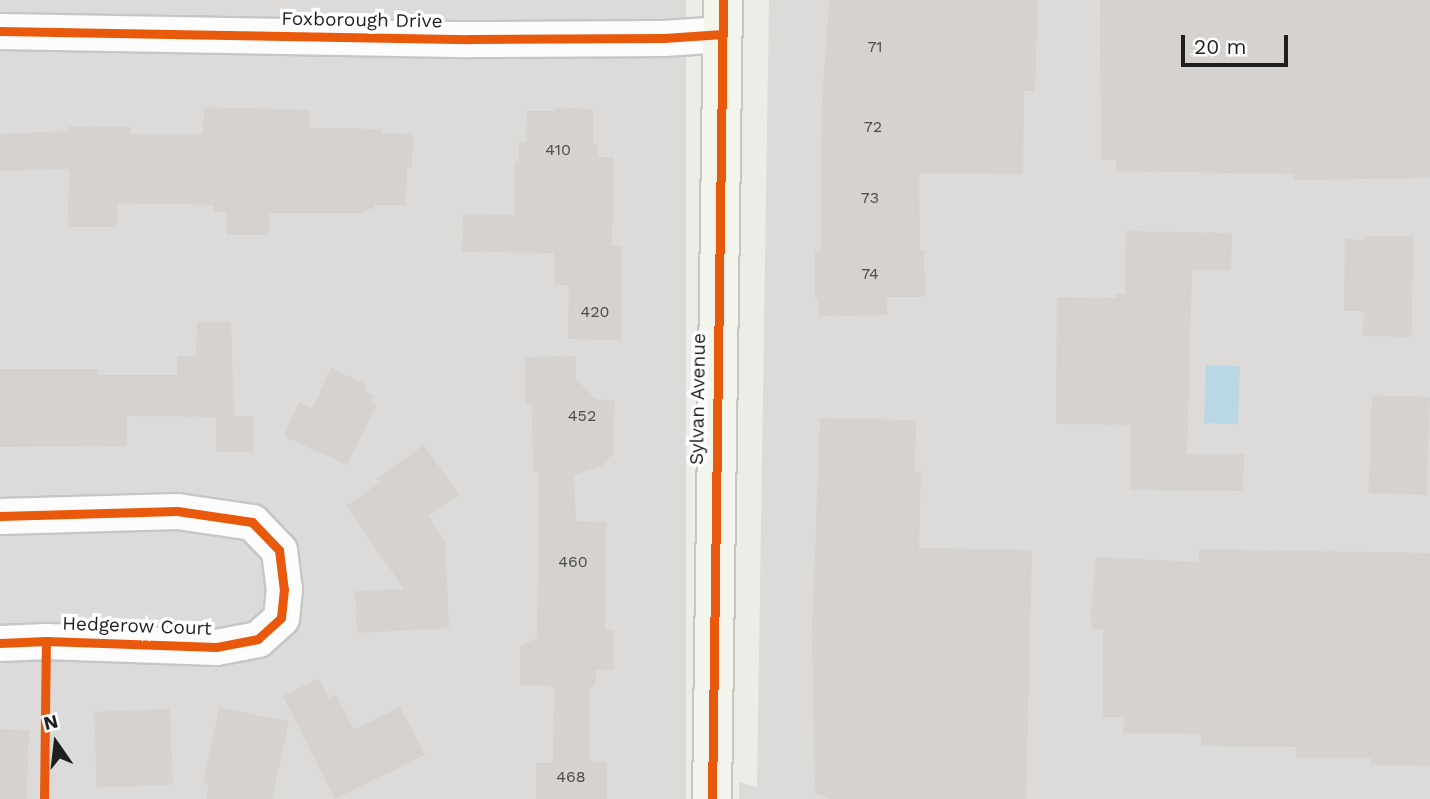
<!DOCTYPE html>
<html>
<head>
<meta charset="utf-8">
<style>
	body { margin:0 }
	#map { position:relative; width:1430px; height:799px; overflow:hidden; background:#eeece8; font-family:"Work Sans",sans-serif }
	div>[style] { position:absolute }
	.residential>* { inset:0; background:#dddbd9; transform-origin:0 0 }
	.water>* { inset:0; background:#bad8e3; transform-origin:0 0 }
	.building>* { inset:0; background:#d5d2cf; transform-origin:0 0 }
	.roads { filter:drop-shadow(2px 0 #c6c6c4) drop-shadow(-2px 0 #c6c6c4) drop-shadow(0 2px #c6c6c4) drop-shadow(0 -2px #c6c6c4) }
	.street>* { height:35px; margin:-17.5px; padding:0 17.5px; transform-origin:17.5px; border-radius:17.5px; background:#fcfcfc }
	.secondary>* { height:38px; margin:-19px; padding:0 19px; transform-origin:19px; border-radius:19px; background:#f3f4eb }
	.cycleway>* { height:9px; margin:-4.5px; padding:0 4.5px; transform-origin:4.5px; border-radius:4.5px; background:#e8590c }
	span { translate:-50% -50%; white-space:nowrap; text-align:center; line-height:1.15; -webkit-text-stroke:7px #fff; paint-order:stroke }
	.number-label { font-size:16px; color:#4c4c4b }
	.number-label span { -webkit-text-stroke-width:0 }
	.street-label { font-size:19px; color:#1f1f1f }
	.north { position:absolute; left:21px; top:708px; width:70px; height:70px; -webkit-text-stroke:5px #fff; paint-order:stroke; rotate:346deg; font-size:19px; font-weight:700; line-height:28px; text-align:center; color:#1f1f1f }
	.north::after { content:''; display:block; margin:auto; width:24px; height:32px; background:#1f1f1f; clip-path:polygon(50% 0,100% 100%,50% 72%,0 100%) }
	.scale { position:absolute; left:1181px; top:35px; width:107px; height:32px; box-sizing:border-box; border:4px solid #1f1f1f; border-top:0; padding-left:9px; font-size:21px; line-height:24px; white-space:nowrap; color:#1f1f1f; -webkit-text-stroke:5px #fff; paint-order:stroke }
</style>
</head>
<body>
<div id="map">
	<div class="residential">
		<i style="left:0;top:0;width:686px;height:799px"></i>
		<i style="clip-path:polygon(769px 0,1430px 0,1430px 799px,739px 799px,739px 782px,757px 787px)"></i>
	</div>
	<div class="water">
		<i style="left:1206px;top:365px;width:34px;height:58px;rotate:2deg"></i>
	</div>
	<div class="building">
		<i style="clip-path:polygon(829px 0,1037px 0,1036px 78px,1034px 91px,1024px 91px,1023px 174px,919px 173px,920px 250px,924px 250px,925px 297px,887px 297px,887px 315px,819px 316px,818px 298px,815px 298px,815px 251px,821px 251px,822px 102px)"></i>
		<i style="clip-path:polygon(1100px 0,1430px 0,1430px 178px,1294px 180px,1294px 174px,1116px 171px,1116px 160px,1101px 160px)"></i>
		<i style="clip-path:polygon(204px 107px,309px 110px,309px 128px,381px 129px,381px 133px,413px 134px,412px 168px,407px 168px,406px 205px,374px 205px,374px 209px,364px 210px,364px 213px,269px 213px,269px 235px,226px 235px,226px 212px,214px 212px,214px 205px,117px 203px,117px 227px,68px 227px,69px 169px,0 171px,0 134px,69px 131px,69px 126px,131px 127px,130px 134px,203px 134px)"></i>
		<i style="clip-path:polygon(555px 108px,593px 109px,593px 144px,598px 144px,598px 157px,614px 157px,612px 246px,622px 246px,621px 340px,568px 339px,569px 285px,554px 285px,554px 253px,462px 252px,463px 214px,514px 215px,515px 162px,519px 162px,519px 142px,526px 142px,527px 111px,555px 111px)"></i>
		<i style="clip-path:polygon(1126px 231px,1232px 233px,1231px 270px,1192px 270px,1187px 454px,1244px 454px,1243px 491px,1130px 490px,1131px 425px,1056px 424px,1057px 297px,1116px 298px,1116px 294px,1125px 294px)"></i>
		<i style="clip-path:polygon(1364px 236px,1413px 236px,1412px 337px,1363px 336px,1364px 311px,1344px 311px,1345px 239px,1364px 240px)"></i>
		<i style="clip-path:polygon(197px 322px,231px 322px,234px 416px,253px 416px,253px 452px,216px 452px,216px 417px,127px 416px,127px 446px,0 447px,0 369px,98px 369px,98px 375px,177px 375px,177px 356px,196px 356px)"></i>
		<i style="clip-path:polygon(576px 356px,576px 379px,596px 399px,615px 401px,613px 454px,602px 466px,574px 475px,576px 521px,606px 522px,605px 630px,614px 630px,614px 670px,596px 670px,595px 686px,590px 686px,590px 762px,607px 762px,607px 799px,536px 799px,536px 763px,553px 763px,554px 686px,520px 685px,520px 647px,537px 638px,539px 471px,533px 471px,532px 405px,525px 405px,525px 357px)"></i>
		<i style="clip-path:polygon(331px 368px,367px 385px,364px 391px,374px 395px,371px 402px,376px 405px,347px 465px,284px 436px,299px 402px,312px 409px)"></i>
		<i style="left:1372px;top:395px;width:58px;height:98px;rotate:2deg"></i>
		<i style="clip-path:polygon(820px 418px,916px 420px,915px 471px,921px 471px,919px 548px,1032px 550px,1026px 799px,831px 799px,815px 793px,812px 631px)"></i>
		<i style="clip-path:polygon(424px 445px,459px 495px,428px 516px,445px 541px,449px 628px,357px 633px,355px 591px,404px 589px,346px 506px,382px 481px,376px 479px)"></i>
		<i style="clip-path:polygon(1199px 549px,1430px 553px,1430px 766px,1371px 765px,1371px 758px,1296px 758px,1296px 747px,1201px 746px,1201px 734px,1123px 733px,1124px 717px,1103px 717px,1103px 629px,1092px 629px,1091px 610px,1096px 557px,1199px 562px)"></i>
		<i style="clip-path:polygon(319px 678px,329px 699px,336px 695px,354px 730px,400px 707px,425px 755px,335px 799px,283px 696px)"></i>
		<i style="clip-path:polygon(219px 708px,289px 721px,272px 799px,206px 799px,209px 784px,203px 784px)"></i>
		<i style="left:170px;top:709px;width:76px;height:76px;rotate:88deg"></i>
		<i style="left:0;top:729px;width:29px;height:70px;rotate:2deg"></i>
	</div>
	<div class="roads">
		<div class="street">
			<i style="left:0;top:31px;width:470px;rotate:1deg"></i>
			<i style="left:470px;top:39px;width:194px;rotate:-0.3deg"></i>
			<i style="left:664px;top:38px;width:59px;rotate:-3.9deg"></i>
			<i style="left:0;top:516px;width:177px;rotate:-1.6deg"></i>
			<i style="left:177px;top:511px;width:76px;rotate:8.3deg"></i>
			<i style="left:252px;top:522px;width:39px;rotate:46deg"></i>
			<i style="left:279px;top:550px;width:39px;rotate:83deg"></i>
			<i style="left:284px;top:589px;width:29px;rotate:96deg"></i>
			<i style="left:281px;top:618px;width:31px;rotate:138deg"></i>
			<i style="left:258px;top:639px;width:43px;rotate:169.2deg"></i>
			<i style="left:216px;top:647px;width:170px;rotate:-178deg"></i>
			<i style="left:46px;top:641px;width:46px;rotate:177.5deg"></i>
		</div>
		<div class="secondary">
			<i style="left:712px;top:799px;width:799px;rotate:-89.21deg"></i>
		</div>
	</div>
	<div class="cycleway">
		<i style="left:0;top:31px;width:470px;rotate:1deg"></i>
		<i style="left:470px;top:39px;width:194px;rotate:-0.3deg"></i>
		<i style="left:664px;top:38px;width:59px;rotate:-3.9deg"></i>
		<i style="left:0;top:516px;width:177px;rotate:-1.6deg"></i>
		<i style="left:177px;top:511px;width:76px;rotate:8.3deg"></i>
		<i style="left:252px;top:522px;width:39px;rotate:46deg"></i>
		<i style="left:279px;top:550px;width:39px;rotate:83deg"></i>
		<i style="left:284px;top:589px;width:29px;rotate:96deg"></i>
		<i style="left:281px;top:618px;width:31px;rotate:138deg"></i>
		<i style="left:258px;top:639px;width:43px;rotate:169.2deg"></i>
		<i style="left:216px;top:647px;width:170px;rotate:-178deg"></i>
		<i style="left:46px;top:641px;width:46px;rotate:177.5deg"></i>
		<i style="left:44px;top:799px;width:158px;rotate:-89.3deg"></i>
		<i style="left:712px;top:799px;width:799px;rotate:-89.21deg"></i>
	</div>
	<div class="number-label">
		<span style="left:875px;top:47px">71</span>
		<span style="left:873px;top:127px">72</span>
		<span style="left:558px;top:150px">410</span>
		<span style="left:870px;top:198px">73</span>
		<span style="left:870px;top:274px">74</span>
		<span style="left:595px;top:312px">420</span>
		<span style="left:582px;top:416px">452</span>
		<span style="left:573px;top:562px">460</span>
		<span style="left:571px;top:777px">468</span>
	</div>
	<div class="street-label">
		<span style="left:362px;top:20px;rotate:1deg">Foxborough Drive</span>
		<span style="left:698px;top:399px;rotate:-89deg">Sylvan Avenue</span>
		<span style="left:137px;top:626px;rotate:2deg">Hedgerow Court</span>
	</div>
	<div class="north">N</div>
	<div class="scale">20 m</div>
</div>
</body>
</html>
